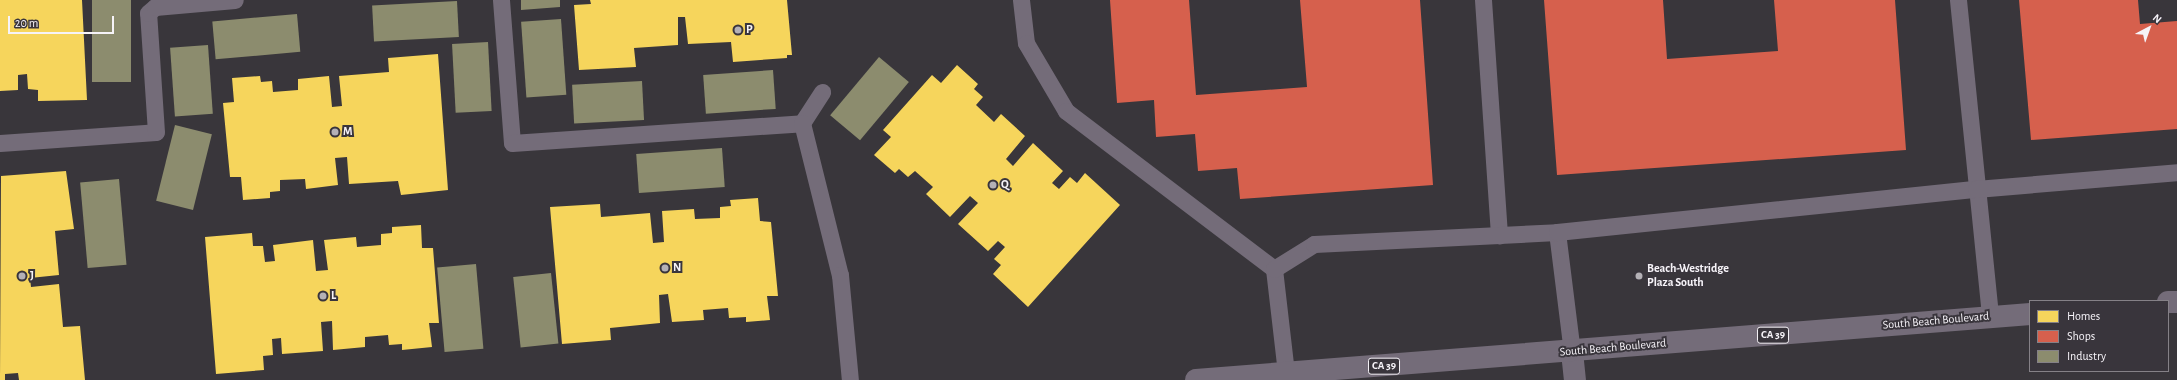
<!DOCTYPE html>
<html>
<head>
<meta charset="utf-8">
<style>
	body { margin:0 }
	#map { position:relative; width:2177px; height:380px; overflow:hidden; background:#39363b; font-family:"Alegreya Sans",sans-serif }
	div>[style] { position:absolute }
	.homes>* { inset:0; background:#f6d55c }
	.shops>* { inset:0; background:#d6604d }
	.industry>* { inset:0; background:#8c8c6e; transform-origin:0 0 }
	.lane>* { height:17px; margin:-8.5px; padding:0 8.5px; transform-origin:8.5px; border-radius:8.5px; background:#746c79 }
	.primary>* { height:22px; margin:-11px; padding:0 11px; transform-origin:11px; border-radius:11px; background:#746c79 }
	.dots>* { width:11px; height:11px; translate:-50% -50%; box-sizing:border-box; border:2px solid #39353c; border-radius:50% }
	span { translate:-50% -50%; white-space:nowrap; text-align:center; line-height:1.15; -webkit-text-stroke:4px #39353c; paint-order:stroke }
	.shield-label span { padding:1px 3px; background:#39353c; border:1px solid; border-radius:3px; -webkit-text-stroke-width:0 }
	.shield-label { font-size:11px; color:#f6f3f8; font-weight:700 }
	.poi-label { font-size:12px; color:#f6f3f8; font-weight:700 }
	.left { translate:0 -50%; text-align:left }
	.street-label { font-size:12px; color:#f6f3f8 }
	.legend { position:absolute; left:2029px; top:300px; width:140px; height:72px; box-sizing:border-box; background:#39353c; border:1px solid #858187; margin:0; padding:5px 7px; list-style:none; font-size:12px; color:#f6f3f8 }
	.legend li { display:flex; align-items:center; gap:8px; height:20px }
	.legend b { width:20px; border:1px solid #858187 }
	.north { position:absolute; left:2129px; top:8px; width:40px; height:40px; -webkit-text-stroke:3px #39353c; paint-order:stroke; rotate:41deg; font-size:11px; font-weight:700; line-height:16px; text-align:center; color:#f6f3f8 }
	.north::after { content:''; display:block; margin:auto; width:14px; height:18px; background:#f6f3f8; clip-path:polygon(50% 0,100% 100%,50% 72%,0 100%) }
	.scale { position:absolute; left:8px; top:16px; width:106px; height:18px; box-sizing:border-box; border:2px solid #f6f3f8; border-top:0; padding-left:5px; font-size:12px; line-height:14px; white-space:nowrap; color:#f6f3f8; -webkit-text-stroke:3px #39353c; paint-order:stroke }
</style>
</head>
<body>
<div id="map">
	<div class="homes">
		<i style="clip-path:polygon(0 0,82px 0,87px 100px,38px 101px,38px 90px,28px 89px,27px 74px,18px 75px,18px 90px,0 91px)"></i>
		<i style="clip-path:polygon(590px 0,787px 0,792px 55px,787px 55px,787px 58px,733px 62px,731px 42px,688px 44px,685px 17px,678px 17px,678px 45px,634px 48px,636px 67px,579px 70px,574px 5px,591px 4px)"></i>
		<i style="clip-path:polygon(438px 54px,448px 190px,401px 195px,398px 181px,349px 184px,347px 157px,335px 158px,338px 185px,306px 189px,305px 179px,280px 180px,280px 191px,270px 192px,270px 198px,243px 200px,241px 177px,230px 177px,223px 103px,234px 102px,232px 78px,260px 76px,261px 82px,272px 81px,273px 92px,298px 90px,298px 79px,329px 76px,332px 107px,342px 106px,339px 76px,389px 72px,388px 58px)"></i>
		<i style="clip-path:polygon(957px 65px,978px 84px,974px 89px,983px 97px,976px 105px,994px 122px,1001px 114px,1025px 136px,1006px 159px,1013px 166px,1033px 143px,1063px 171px,1052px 183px,1059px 189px,1070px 177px,1077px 183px,1085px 173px,1120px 205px,1028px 307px,993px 274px,1001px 265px,994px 259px,1005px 247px,998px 241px,988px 251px,958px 224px,978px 203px,970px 196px,950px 217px,926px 194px,933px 187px,915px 171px,908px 177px,899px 169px,895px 173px,874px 155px,891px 137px,883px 130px,932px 75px,941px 83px)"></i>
		<i style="clip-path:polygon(66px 171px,74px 229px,55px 231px,59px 275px,30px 278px,31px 287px,59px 284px,63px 327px,80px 326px,85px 380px,19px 380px,18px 373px,5px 374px,5px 380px,0 380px,1px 176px)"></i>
		<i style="clip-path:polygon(758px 198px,760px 221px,771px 222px,778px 296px,767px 296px,770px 320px,746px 322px,746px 317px,729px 318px,728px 308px,703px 310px,704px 320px,672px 322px,668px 294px,659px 295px,660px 323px,610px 328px,611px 340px,562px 344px,550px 207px,600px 204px,601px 217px,650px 213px,653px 243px,664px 242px,662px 211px,694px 209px,695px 219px,720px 218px,720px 207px,731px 206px,730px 200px)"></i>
		<i style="clip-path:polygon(421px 225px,422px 248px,433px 248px,439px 323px,429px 323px,432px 347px,402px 350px,402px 344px,389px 345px,388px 335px,365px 337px,365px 347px,333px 350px,332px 321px,321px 322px,323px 351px,282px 354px,281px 338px,272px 339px,273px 355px,263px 356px,264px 370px,216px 374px,205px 237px,252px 233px,253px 246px,263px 246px,265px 262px,275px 261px,273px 245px,313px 240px,316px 271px,328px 270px,324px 240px,356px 237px,357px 247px,381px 245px,381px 234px,392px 233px,392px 227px)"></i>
	</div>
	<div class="shops">
		<i style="clip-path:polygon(1110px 0,1189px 0,1196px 95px,1307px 87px,1300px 0,1420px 0,1433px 185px,1240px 199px,1237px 168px,1198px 171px,1195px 134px,1156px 137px,1154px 100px,1117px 103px)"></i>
		<i style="clip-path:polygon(1544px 0,1663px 0,1667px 59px,1778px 51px,1774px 0,1895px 0,1906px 150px,1557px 175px)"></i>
		<i style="clip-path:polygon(2019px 0,2138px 0,2140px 24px,2177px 21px,2177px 129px,2031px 140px)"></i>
	</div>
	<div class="industry">
		<i style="left:92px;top:0;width:39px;height:82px"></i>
		<i style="clip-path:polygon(521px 0,560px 0,560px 7px,521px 10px)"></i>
		<i style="left:457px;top:1px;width:36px;height:85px;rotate:87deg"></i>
		<i style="left:297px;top:14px;width:38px;height:85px;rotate:85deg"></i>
		<i style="left:561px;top:19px;width:76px;height:40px;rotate:86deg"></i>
		<i style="left:488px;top:42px;width:69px;height:36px;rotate:87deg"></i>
		<i style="left:208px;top:45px;width:69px;height:38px;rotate:86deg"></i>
		<i style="left:879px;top:57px;width:39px;height:76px;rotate:40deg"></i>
		<i style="left:773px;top:70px;width:39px;height:70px;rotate:86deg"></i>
		<i style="left:642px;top:81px;width:39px;height:70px;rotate:87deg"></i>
		<i style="left:175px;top:125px;width:38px;height:78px;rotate:14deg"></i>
		<i style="left:722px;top:148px;width:39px;height:86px;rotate:86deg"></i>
		<i style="left:119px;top:179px;width:86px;height:39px;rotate:85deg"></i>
		<i style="left:476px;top:264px;width:85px;height:39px;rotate:85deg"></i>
		<i style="left:551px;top:273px;width:71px;height:38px;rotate:84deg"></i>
	</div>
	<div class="lane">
		<i style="left:501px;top:0;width:143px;rotate:85.6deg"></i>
		<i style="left:512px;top:143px;width:291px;rotate:-3.9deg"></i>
		<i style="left:802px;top:123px;width:37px;rotate:-57deg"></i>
		<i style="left:1021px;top:0;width:43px;rotate:83.4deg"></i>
		<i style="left:1026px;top:43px;width:79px;rotate:59.5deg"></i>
		<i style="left:1066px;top:111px;width:261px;rotate:37.2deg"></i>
		<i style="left:1274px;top:269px;width:105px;rotate:83.4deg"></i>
		<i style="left:1483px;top:0;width:236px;rotate:86.1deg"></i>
		<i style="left:1958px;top:0;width:319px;rotate:84.2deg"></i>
		<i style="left:802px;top:123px;width:157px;rotate:76deg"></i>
		<i style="left:840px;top:275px;width:105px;rotate:84.6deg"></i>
		<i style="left:0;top:143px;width:156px;rotate:-4deg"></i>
		<i style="left:156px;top:132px;width:119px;rotate:-93.8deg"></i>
		<i style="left:148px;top:13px;width:9px;rotate:-41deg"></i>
		<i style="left:155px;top:7px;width:80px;rotate:-5deg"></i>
		<i style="left:1557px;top:232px;width:121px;rotate:82.9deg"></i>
		<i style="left:1274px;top:269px;width:47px;rotate:-32deg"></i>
		<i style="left:1314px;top:244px;width:243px;rotate:-2.8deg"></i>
		<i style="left:1557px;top:232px;width:421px;rotate:-5.9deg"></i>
		<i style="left:1976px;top:189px;width:202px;rotate:-4.8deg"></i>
	</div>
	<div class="primary">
		<i style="left:2168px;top:302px;width:9px"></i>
		<i style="left:1572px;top:352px;width:28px;rotate:84deg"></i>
		<i style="left:1196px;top:380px;width:837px;rotate:-4.52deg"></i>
	</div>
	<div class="dots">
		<i style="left:738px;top:30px;background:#b4b1b6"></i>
		<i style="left:335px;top:132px;background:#b4b1b6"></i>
		<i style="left:993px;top:185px;background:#b4b1b6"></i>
		<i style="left:665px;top:268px;background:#b4b1b6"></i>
		<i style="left:22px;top:276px;background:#b4b1b6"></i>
		<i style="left:1639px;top:276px;background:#b4b1b6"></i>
		<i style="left:323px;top:296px;background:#b4b1b6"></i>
	</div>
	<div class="shield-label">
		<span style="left:1773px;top:335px">CA 39</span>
		<span style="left:1384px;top:366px">CA 39</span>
	</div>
	<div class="poi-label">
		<span class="left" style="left:746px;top:30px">P</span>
		<span class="left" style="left:343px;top:132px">M</span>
		<span class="left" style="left:1001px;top:185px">Q</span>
		<span class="left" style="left:673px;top:268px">N</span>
		<span class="left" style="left:1647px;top:276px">Beach-Westridge<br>Plaza South</span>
		<span class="left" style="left:30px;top:276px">J</span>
		<span class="left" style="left:331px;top:296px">L</span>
	</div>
	<div class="street-label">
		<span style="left:1936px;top:321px;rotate:-5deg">South Beach Boulevard</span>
		<span style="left:1613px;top:348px;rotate:-5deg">South Beach Boulevard</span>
	</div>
	<ul class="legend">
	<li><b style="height:11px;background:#f6d55c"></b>Homes</li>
	<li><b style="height:11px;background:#d6604d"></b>Shops</li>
	<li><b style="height:11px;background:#8c8c6e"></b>Industry</li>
	</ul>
	<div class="north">N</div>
	<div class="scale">20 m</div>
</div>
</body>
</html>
